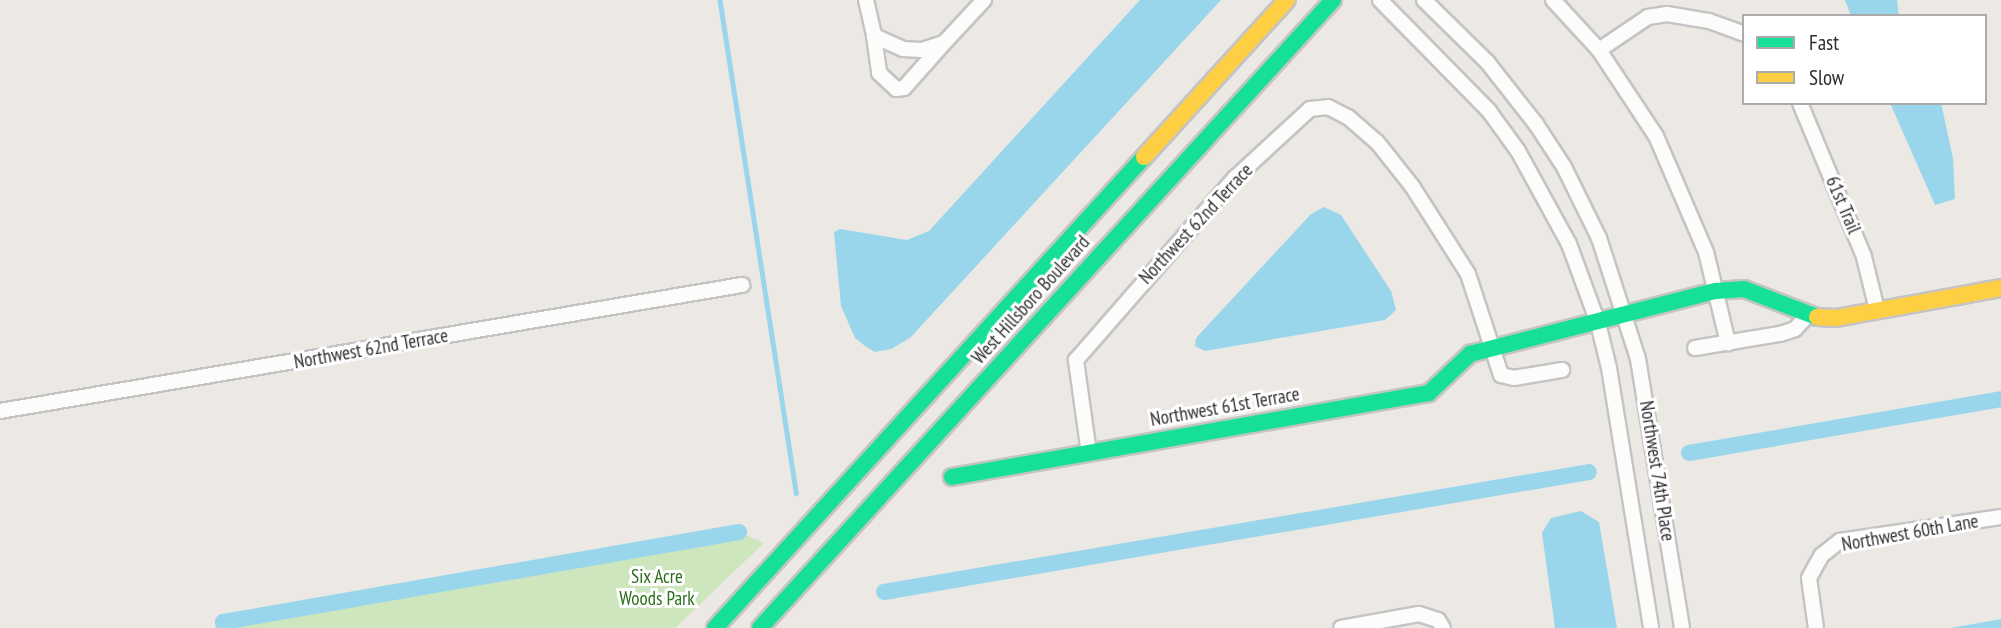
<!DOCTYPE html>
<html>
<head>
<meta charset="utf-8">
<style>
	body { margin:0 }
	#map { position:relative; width:2001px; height:628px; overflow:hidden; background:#ece8e4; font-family:"PT Sans Narrow",sans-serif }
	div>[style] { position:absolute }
	.green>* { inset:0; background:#cee6be }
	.water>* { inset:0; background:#99d6ec }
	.stream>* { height:4.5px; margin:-2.25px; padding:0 2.25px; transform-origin:2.25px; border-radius:2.25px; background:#99d6ec }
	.canal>* { height:16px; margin:-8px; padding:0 8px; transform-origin:8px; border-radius:8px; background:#99d6ec }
	.roads { filter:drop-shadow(2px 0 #c5c4c5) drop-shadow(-2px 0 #c5c4c5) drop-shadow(0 2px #c5c4c5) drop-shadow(0 -2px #c5c4c5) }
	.street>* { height:14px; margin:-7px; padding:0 7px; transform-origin:7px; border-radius:7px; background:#fcfcfb }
	.fast>* { height:16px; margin:-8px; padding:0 8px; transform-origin:8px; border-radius:8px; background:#16e098 }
	.slow>* { height:16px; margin:-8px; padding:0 8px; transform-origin:8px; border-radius:8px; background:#ffcf43 }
	span { translate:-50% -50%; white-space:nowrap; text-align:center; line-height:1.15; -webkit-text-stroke:6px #fff; paint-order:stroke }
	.street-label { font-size:19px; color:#2e2e2e }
	.park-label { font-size:19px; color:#2c6e1b }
	.legend { position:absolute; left:1742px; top:14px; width:245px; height:91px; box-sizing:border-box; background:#fff; border:2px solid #ababab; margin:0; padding:9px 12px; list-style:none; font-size:21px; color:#2e2e2e }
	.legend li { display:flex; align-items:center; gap:14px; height:35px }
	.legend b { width:35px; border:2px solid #ababab }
</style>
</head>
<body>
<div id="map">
	<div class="green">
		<i style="clip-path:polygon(739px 532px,764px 543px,675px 628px,224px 628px,223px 622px)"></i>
	</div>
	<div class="water">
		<i style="clip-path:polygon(1140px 0,1221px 0,910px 338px,891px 349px,875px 352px,865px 346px,855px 338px,841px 306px,834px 232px,840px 229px,907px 240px,929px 231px)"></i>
		<i style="clip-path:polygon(1845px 0,1897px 0,1899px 16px,1851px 16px)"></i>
		<i style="clip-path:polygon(1890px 103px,1941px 103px,1953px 158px,1955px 199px,1935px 205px)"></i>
		<i style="clip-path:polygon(1324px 207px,1341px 215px,1391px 291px,1396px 310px,1385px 320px,1205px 351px,1195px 346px,1196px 338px,1311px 214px)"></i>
		<i style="clip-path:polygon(1581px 511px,1599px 522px,1617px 628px,1555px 628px,1542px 533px,1551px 518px)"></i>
		<i style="clip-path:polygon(2001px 619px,2001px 628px,1951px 628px)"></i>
	</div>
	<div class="stream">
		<i style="left:720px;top:0;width:499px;rotate:81.2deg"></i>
	</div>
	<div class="canal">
		<i style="left:1689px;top:453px;width:317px;rotate:-9.8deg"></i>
		<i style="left:884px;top:592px;width:715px;rotate:-9.66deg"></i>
		<i style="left:224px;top:628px;width:6px;rotate:-99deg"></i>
		<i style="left:223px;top:622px;width:524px;rotate:-9.89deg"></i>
	</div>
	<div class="roads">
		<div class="street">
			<i style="left:866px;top:0;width:37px;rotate:77deg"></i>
			<i style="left:874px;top:36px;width:32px;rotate:24deg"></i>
			<i style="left:903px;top:49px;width:19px;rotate:3deg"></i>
			<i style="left:922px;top:50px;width:23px;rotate:-18deg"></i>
			<i style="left:944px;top:43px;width:59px;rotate:-47.1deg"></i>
			<i style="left:1380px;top:0;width:156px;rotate:45.5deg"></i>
			<i style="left:1489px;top:111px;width:49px;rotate:54.1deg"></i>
			<i style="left:1518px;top:151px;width:106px;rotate:61.3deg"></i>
			<i style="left:1569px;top:244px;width:84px;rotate:69.8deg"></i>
			<i style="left:1598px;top:323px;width:46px;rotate:76.3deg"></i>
			<i style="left:1609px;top:368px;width:263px;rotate:80.8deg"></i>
			<i style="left:1424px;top:0;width:90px;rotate:44.5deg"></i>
			<i style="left:1488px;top:63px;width:78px;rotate:51.8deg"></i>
			<i style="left:1536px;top:124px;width:51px;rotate:56.9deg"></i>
			<i style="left:1564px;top:167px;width:79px;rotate:63.8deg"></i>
			<i style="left:1599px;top:238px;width:127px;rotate:72.1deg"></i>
			<i style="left:1638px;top:359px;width:273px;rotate:80.7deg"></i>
			<i style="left:1553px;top:0;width:68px;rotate:47.4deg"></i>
			<i style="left:1599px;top:50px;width:103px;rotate:56.5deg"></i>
			<i style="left:1656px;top:136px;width:126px;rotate:66.7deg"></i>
			<i style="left:1706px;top:252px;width:94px;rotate:76.4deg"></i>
			<i style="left:874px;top:36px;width:37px;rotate:82deg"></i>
			<i style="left:879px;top:73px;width:23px;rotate:43deg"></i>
			<i style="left:896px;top:89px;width:8px;rotate:-7deg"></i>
			<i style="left:904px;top:88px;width:59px;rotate:-48.4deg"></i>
			<i style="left:1599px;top:50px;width:59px;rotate:-34deg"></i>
			<i style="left:1648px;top:17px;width:19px;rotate:-9deg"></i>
			<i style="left:1667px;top:14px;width:43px;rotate:9.5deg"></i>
			<i style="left:1709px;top:21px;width:37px;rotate:20deg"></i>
			<i style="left:1800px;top:103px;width:167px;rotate:67.4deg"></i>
			<i style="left:1864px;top:257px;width:55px;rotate:76.2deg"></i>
			<i style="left:1695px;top:348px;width:86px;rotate:-9.4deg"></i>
			<i style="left:1780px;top:334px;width:16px;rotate:-18deg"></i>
			<i style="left:1795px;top:329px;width:18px;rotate:-47deg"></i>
			<i style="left:0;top:411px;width:753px;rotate:-9.64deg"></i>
			<i style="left:1089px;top:453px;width:94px;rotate:-98deg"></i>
			<i style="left:1076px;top:360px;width:242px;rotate:-48.9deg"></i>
			<i style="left:1235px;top:178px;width:102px;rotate:-42.6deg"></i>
			<i style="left:1310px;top:109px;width:18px;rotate:-6deg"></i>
			<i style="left:1328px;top:107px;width:22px;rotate:27deg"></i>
			<i style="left:1348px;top:117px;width:38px;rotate:41deg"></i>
			<i style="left:1377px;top:142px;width:56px;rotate:51.5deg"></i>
			<i style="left:1412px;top:186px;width:104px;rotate:57.5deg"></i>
			<i style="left:1468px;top:274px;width:106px;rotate:71.9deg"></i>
			<i style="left:1501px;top:375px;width:13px;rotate:13deg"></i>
			<i style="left:1514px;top:378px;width:49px;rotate:-9.5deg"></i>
			<i style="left:1341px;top:628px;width:79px;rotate:-10.2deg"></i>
			<i style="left:1419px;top:614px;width:20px;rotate:18deg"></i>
			<i style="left:1438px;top:620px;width:9px;rotate:58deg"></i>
			<i style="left:1816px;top:628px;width:50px;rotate:-98deg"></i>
			<i style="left:1809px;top:578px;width:26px;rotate:-61deg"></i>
			<i style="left:1822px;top:555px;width:23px;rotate:-38deg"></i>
			<i style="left:1840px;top:541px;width:163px;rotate:-8.5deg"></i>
		</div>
		<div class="fast">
			<i style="left:952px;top:477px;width:484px;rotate:-10deg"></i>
			<i style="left:1429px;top:393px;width:57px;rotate:-43.6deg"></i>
			<i style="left:1470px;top:354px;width:254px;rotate:-14.4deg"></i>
			<i style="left:1716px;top:291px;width:28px;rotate:-4deg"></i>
			<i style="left:1744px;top:289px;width:78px;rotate:21deg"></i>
			<i style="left:715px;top:628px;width:637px;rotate:-47.67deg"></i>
			<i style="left:760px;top:628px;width:850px;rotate:-47.62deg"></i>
		</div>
		<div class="slow">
			<i style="left:1144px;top:157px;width:212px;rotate:-47.7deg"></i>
			<i style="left:1817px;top:317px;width:19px;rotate:3deg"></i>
			<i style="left:1836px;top:318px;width:168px;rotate:-10.3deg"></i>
		</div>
	</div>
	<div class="street-label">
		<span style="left:1843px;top:205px;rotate:67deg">61st Trail</span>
		<span style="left:1196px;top:224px;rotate:-47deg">Northwest 62nd Terrace</span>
		<span style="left:1031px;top:300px;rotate:-48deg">West Hillsboro Boulevard</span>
		<span style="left:371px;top:349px;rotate:-10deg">Northwest 62nd Terrace</span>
		<span style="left:1225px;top:407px;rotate:-10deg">Northwest 61st Terrace</span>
		<span style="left:1657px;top:471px;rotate:81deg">Northwest 74th Place</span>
		<span style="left:1910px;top:533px;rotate:-10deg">Northwest 60th Lane</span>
	</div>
	<div class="park-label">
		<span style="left:657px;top:588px">Six Acre<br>Woods Park</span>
	</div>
	<ul class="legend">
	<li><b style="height:9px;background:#16e098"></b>Fast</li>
	<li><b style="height:9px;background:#ffcf43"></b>Slow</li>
	</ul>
</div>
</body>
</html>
